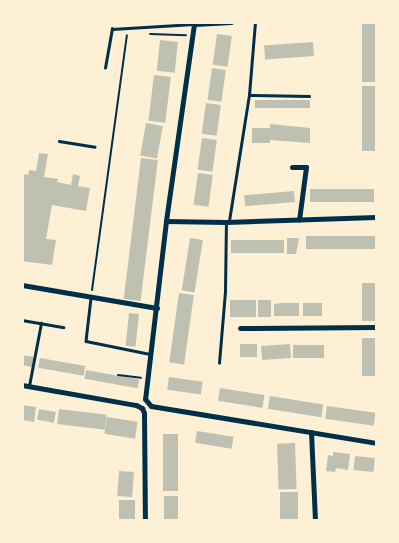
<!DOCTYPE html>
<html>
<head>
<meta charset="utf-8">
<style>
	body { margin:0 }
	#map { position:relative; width:399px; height:543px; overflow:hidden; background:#fdf0d5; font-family:"Times New Roman",serif }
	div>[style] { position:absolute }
	.building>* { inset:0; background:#bec0b2; transform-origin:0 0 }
	.path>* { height:2px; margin:-1px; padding:0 1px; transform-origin:1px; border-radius:1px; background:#003049 }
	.service>* { height:2.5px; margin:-1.25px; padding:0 1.25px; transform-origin:1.25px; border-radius:1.25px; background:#003049 }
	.minor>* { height:5px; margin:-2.5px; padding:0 2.5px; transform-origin:2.5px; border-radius:2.5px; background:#003049 }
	span { translate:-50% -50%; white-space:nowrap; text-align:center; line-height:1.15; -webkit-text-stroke:5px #fdf0d5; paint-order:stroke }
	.frame { position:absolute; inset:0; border:24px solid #fdf0d5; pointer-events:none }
</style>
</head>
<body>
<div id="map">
	<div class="building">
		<i style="left:362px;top:22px;width:14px;height:60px"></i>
		<i style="left:217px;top:34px;width:15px;height:31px;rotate:8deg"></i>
		<i style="left:160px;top:40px;width:18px;height:31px;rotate:6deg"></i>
		<i style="left:313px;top:42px;width:14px;height:49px;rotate:86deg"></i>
		<i style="left:212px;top:68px;width:14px;height:32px;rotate:8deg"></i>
		<i style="left:154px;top:75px;width:17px;height:46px;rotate:7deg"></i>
		<i style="left:362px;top:86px;width:14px;height:65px"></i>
		<i style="left:310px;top:100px;width:8px;height:55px;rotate:90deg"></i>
		<i style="left:206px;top:103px;width:15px;height:31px;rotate:8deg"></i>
		<i style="left:146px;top:123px;width:17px;height:33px;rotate:10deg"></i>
		<i style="clip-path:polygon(270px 124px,310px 128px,310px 143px,270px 140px,270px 143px,252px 143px,252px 128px,270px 128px)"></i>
		<i style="left:202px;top:138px;width:15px;height:32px;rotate:8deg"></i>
		<i style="clip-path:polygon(39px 153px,48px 154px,44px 177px,58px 179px,57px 182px,71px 185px,73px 174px,80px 176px,78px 186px,90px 188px,86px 211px,52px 205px,46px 239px,56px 240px,52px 265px,22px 261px,22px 174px,28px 175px,29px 170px,36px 171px)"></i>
		<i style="left:141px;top:158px;width:17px;height:142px;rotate:7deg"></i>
		<i style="left:198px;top:173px;width:15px;height:32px;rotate:8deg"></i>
		<i style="left:374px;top:189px;width:13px;height:64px;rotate:90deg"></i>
		<i style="left:294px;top:191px;width:11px;height:50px;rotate:85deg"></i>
		<i style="left:376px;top:236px;width:13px;height:70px;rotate:90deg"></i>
		<i style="left:190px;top:238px;width:13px;height:53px;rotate:9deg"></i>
		<i style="clip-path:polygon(287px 238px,299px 238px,296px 254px,287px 254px)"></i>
		<i style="left:284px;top:240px;width:13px;height:53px;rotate:90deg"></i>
		<i style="left:362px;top:283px;width:14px;height:38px"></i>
		<i style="left:179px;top:293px;width:15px;height:70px;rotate:8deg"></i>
		<i style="left:230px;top:300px;width:26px;height:17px"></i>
		<i style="left:271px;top:300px;width:17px;height:13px;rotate:90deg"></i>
		<i style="clip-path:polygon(282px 303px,299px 303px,299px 316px,274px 316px,274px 304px)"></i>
		<i style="left:303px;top:303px;width:19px;height:13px"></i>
		<i style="left:129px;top:313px;width:10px;height:33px;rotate:6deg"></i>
		<i style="left:376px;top:338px;width:38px;height:14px;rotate:90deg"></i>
		<i style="left:240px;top:344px;width:17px;height:13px"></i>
		<i style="left:290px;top:344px;width:14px;height:29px;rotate:86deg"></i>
		<i style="left:293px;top:345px;width:31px;height:13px"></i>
		<i style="clip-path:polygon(22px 355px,34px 357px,32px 367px,22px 365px)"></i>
		<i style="left:40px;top:358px;width:46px;height:10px;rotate:10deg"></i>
		<i style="left:86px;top:370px;width:54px;height:9px;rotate:10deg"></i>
		<i style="left:169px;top:377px;width:34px;height:13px;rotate:8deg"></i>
		<i style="left:220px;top:388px;width:45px;height:13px;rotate:9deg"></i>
		<i style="left:270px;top:396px;width:54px;height:13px;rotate:9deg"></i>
		<i style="clip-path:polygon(22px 405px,36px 407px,34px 422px,22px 420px)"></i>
		<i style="left:327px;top:406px;width:49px;height:13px;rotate:8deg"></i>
		<i style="left:39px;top:409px;width:17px;height:11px;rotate:10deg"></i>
		<i style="left:59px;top:409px;width:48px;height:15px;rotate:7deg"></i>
		<i style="left:107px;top:417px;width:31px;height:17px;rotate:9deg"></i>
		<i style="left:197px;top:431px;width:37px;height:12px;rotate:9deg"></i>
		<i style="left:163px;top:434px;width:15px;height:57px"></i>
		<i style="left:295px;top:443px;width:46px;height:18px;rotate:88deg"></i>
		<i style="clip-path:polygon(333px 452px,350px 454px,348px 470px,336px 468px,335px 472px,326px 471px,328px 455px,333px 456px)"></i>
		<i style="left:355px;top:456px;width:20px;height:14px;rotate:6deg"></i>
		<i style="left:119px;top:471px;width:15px;height:25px;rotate:4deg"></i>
		<i style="left:280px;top:492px;width:18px;height:28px"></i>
		<i style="left:164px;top:496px;width:14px;height:24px"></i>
		<i style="left:119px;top:500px;width:16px;height:20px"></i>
	</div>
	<div class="path">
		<i style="left:150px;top:34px;width:36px;rotate:2deg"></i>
		<i style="left:92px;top:290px;width:257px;rotate:-82.2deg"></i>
		<i style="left:118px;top:375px;width:23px;rotate:7deg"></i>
	</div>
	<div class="service">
		<i style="left:105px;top:68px;width:40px;rotate:-80deg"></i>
		<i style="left:112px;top:29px;width:82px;rotate:-3.5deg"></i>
		<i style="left:249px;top:95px;width:60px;rotate:1deg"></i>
		<i style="left:59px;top:141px;width:36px;rotate:9deg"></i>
		<i style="left:229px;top:221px;width:128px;rotate:-81deg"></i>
		<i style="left:249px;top:95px;width:73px;rotate:-85.3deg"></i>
		<i style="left:91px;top:298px;width:43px;rotate:96.6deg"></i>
		<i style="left:86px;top:341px;width:65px;rotate:11.5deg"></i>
		<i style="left:22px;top:320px;width:42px;rotate:9.7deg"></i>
		<i style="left:219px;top:363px;width:72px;rotate:-85.2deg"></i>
		<i style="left:225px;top:291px;width:68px;rotate:-89.2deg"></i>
		<i style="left:29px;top:386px;width:64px;rotate:-79.2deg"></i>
	</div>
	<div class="minor">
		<i style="left:231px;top:22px;width:37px;rotate:177deg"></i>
		<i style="left:194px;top:24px;width:199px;rotate:98.1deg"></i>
		<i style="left:166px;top:221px;width:179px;rotate:96.7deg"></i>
		<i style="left:145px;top:399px;width:9px;rotate:49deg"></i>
		<i style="left:151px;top:406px;width:228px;rotate:9.3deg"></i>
		<i style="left:292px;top:167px;width:14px"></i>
		<i style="left:306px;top:167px;width:53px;rotate:97.5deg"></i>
		<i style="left:166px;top:221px;width:60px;rotate:1deg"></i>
		<i style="left:226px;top:222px;width:150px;rotate:-1.9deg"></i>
		<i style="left:22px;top:285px;width:137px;rotate:9.7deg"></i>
		<i style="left:240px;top:328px;width:136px;rotate:-0.4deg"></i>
		<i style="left:22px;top:385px;width:116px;rotate:10deg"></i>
		<i style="left:136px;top:405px;width:7px;rotate:27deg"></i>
		<i style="left:142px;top:408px;width:5px;rotate:68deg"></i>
		<i style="left:144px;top:413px;width:107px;rotate:89.5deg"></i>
		<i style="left:311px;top:432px;width:88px;rotate:87.4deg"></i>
	</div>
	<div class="frame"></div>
</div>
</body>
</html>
